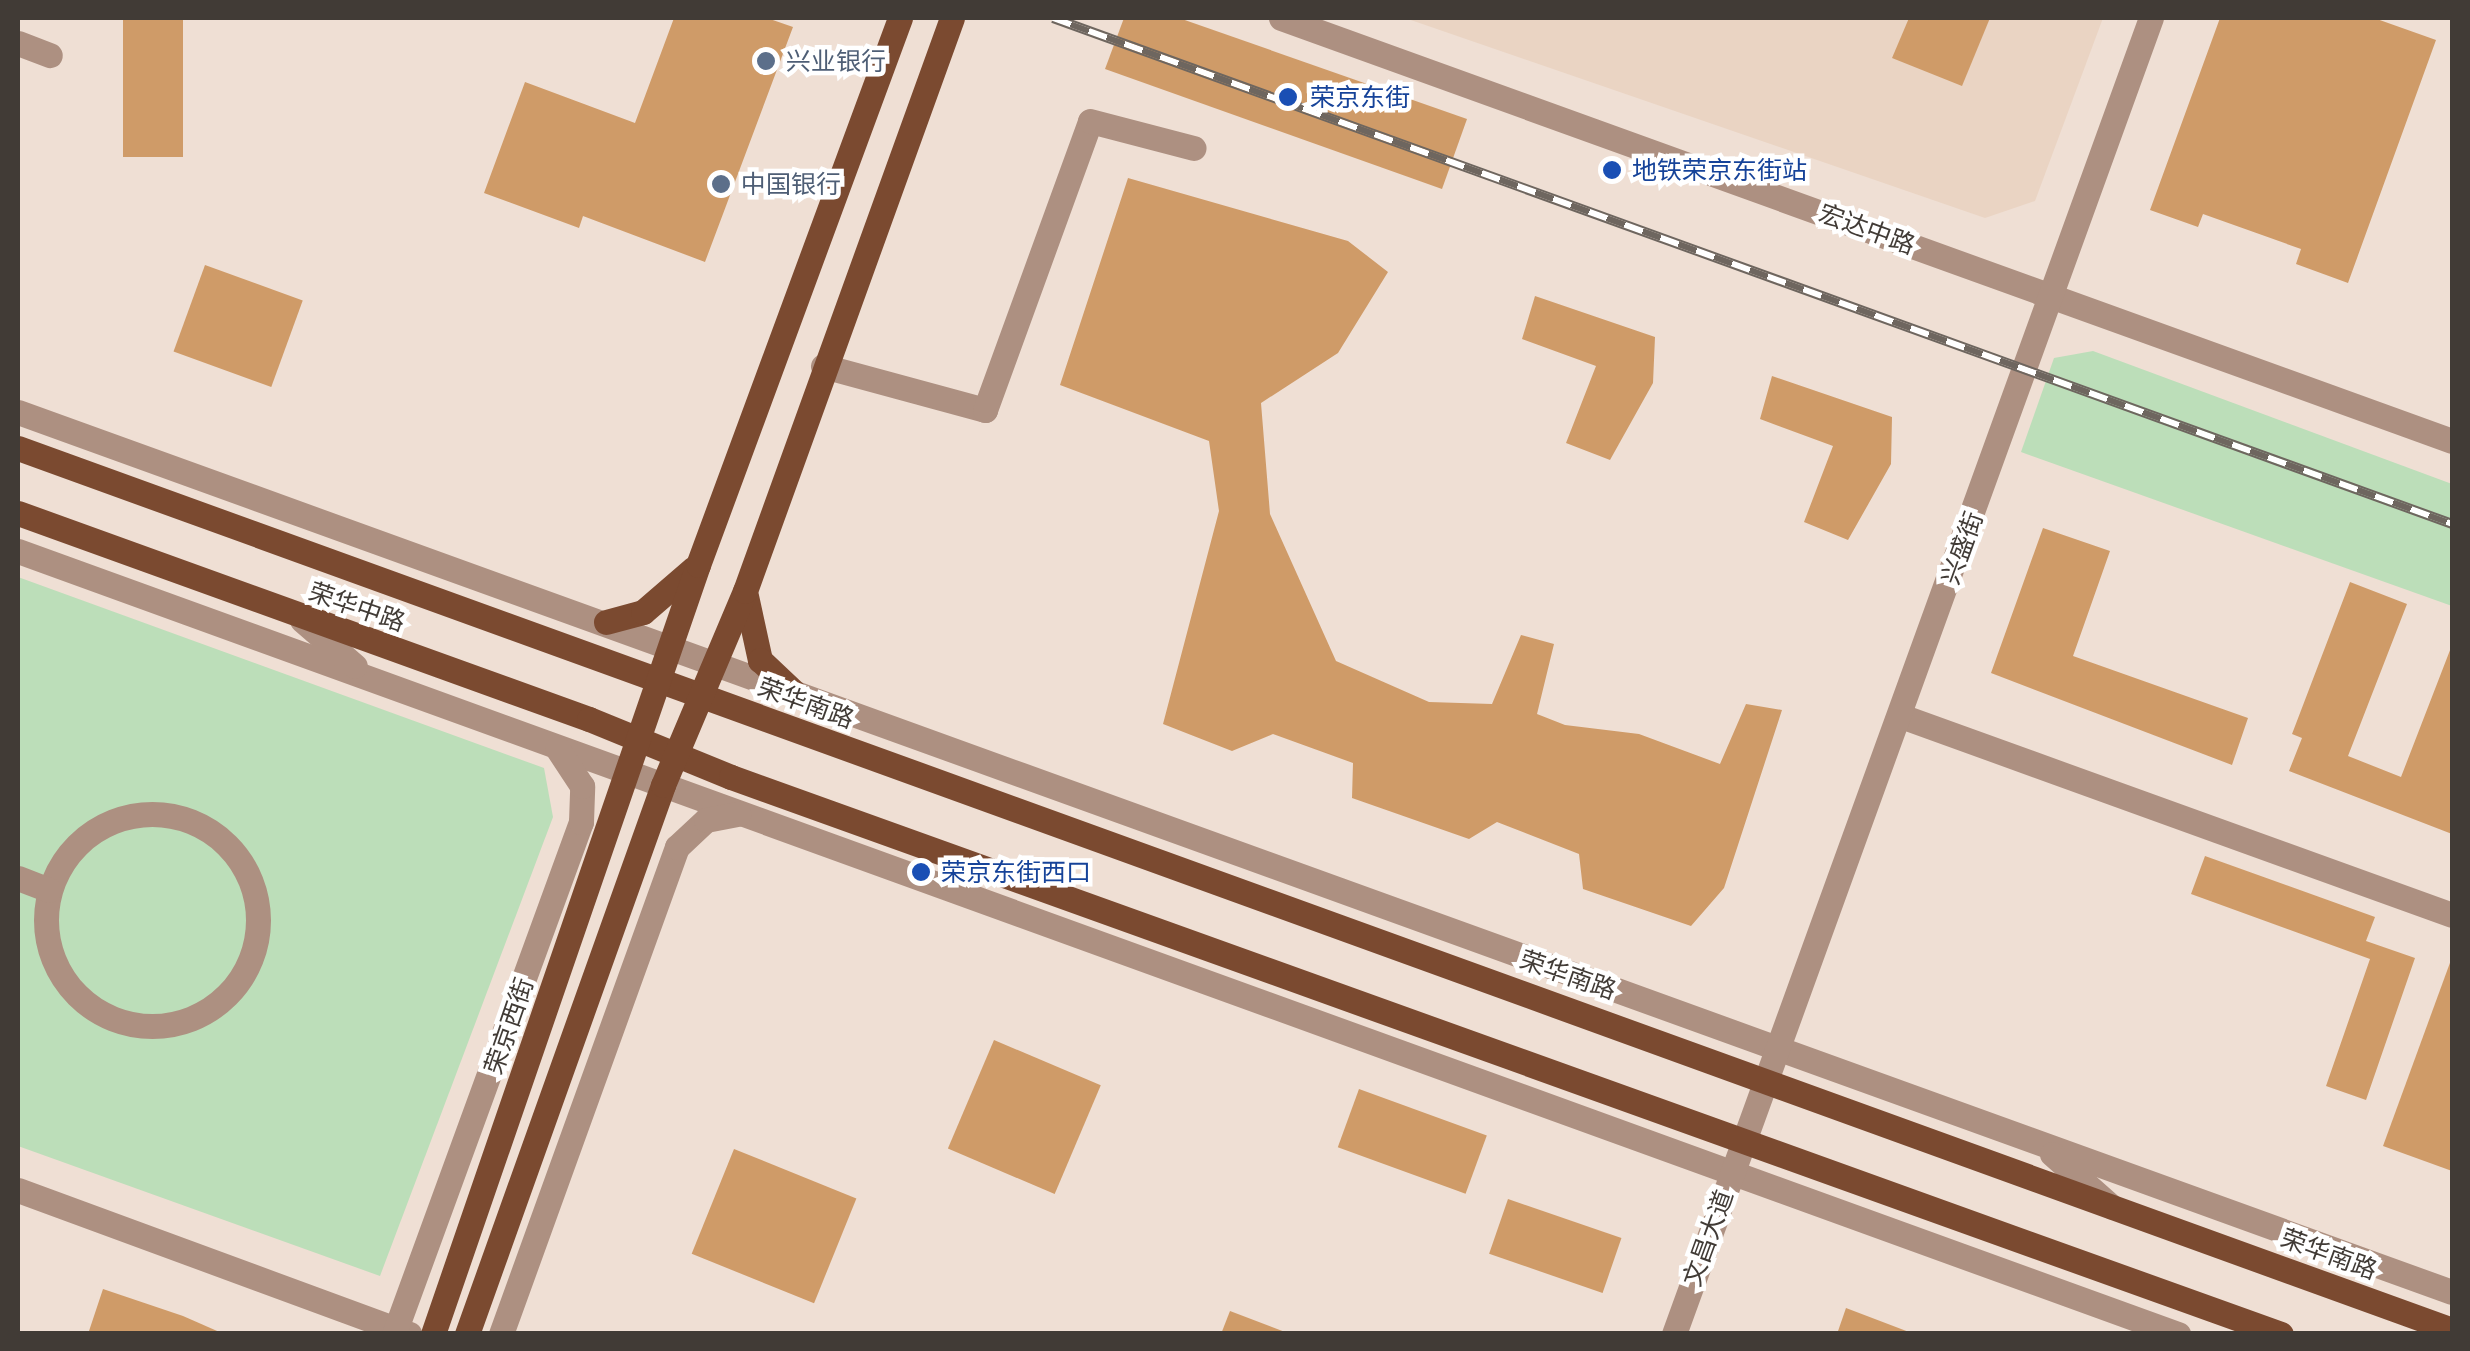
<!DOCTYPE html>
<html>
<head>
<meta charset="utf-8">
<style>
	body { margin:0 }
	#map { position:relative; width:2470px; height:1351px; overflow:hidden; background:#efdfd4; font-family:Arial,"Noto Sans SC",sans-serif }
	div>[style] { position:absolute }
	.built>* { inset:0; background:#ead4c3 }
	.green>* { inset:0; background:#bcdeb9 }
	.building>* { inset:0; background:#cf9b68; transform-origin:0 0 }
	.minor>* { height:25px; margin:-12.5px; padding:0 12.5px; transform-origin:12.5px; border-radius:12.5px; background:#ad9081 }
	.minor>.ring { margin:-12.5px; padding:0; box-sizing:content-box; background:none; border:25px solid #ad9081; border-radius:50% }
	.major>* { height:25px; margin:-12.5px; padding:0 12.5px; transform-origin:12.5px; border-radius:12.5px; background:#7b4a30 }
	.rail>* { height:10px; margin-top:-5px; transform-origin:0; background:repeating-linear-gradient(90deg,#fff 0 19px,#6e665f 0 38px); box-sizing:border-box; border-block:2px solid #6e665f }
	.dots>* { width:28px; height:28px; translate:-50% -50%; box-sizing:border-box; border:5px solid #fff; border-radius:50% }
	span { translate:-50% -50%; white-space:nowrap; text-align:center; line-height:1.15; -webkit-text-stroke:9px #fff; paint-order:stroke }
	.service-label { font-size:25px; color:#4e5e75 }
	.left { translate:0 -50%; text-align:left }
	.transit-label { font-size:25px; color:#164399 }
	.street-label { font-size:25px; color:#413b36 }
	.frame { position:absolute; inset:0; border:20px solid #413b36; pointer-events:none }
</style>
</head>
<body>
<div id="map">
	<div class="built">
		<i style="clip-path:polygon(1405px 18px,2103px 18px,2035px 201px,1985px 218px)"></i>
	</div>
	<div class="green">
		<i style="clip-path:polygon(2093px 351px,2452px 484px,2452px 606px,2021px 452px,2054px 358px)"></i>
		<i style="clip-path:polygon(18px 577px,544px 768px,553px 817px,380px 1276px,18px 1146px)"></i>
	</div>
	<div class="building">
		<i style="left:123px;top:18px;width:60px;height:139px"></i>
		<i style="clip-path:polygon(674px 18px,767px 18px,793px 27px,705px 262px,583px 216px,579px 228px,484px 193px,525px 82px,635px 123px)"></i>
		<i style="clip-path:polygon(1124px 18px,1179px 18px,1467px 119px,1442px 189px,1105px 69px)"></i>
		<i style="clip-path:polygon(1909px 18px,1990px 18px,1962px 86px,1892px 58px)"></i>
		<i style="clip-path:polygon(2220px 18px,2374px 18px,2436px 40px,2348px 283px,2296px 264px,2301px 249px,2203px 214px,2198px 227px,2150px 210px)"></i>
		<i style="clip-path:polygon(1128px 178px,1348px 241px,1388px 272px,1338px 353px,1261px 403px,1270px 514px,1336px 661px,1429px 702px,1492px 704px,1521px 635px,1554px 644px,1537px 714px,1565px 725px,1639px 734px,1720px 764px,1746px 704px,1782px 710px,1724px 888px,1691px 926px,1583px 889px,1579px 854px,1497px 822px,1469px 839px,1352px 798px,1353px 763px,1273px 734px,1232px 751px,1163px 724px,1219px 511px,1209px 441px,1060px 385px)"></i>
		<i style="left:205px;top:265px;width:104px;height:92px;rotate:20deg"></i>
		<i style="clip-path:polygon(1535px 296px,1655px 337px,1653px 383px,1610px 460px,1566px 443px,1596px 366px,1522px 339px)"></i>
		<i style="clip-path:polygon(1772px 376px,1892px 417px,1891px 464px,1848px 540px,1804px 522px,1833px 446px,1760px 419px)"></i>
		<i style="clip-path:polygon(2043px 528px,2110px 551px,2073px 656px,2248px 718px,2232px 765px,1991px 673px)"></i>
		<i style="clip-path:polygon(2350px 582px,2407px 604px,2348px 756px,2401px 777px,2452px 645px,2452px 834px,2289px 771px,2302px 738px,2292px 734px)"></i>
		<i style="clip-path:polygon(2205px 856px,2375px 917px,2366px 941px,2415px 958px,2366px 1100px,2326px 1086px,2370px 959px,2191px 894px)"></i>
		<i style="clip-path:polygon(2451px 960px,2452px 960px,2452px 1171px,2383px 1146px)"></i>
		<i style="left:994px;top:1040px;width:116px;height:118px;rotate:23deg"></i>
		<i style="left:1359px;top:1089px;width:136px;height:62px;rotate:20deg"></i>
		<i style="left:734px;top:1149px;width:132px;height:113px;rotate:22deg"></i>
		<i style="left:1508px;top:1199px;width:120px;height:58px;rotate:19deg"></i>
		<i style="clip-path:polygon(103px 1289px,183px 1316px,224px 1334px,88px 1334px)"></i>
		<i style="clip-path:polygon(1846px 1308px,1909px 1332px,1909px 1334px,1837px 1334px)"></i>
		<i style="clip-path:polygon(1230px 1311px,1285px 1332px,1285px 1334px,1221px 1334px)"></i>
	</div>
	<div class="minor">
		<i style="left:1281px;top:18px;width:1245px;rotate:19.86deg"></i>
		<i style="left:18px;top:43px;width:34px;rotate:21deg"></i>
		<i style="left:823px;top:366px;width:168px;rotate:15.2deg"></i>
		<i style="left:985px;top:410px;width:307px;rotate:-70deg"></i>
		<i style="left:1090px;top:121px;width:107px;rotate:14.6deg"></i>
		<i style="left:18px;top:412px;width:2588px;rotate:19.88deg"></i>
		<i style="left:18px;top:551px;width:2298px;rotate:19.93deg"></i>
		<i style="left:302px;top:620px;width:70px;rotate:41deg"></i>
		<i style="left:1901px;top:716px;width:586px;rotate:19.86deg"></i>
		<i class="ring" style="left:46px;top:814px;width:187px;height:187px"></i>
		<i style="left:18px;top:878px;width:33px;rotate:21deg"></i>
		<i style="left:2052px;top:1154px;width:80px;rotate:41.5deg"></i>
		<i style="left:18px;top:1190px;width:417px;rotate:20.2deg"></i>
		<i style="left:394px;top:1334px;width:545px;rotate:-69.94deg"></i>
		<i style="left:581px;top:822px;width:36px;rotate:-88deg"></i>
		<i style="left:582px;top:786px;width:45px;rotate:-123.3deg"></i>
		<i style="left:501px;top:1334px;width:518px;rotate:-70.13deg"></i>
		<i style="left:677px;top:847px;width:40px;rotate:-43deg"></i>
		<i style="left:706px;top:820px;width:33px;rotate:-11deg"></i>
		<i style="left:1674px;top:1334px;width:1400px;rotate:-70.08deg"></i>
	</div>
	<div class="major">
		<i style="left:18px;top:448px;width:2589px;rotate:19.92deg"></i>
		<i style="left:18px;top:513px;width:607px;rotate:19.84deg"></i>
		<i style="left:589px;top:719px;width:153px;rotate:22.2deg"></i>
		<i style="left:731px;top:777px;width:1647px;rotate:19.77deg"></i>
		<i style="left:746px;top:596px;width:66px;rotate:77.7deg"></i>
		<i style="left:760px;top:660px;width:54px;rotate:43.5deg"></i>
		<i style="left:606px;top:622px;width:38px;rotate:-15deg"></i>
		<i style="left:643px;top:612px;width:67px;rotate:-40.8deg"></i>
		<i style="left:433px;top:1334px;width:813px;rotate:-70.99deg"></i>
		<i style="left:698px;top:565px;width:583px;rotate:-69.73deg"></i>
		<i style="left:467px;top:1334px;width:583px;rotate:-70.35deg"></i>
		<i style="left:663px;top:785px;width:211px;rotate:-67.1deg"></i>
		<i style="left:745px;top:591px;width:609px;rotate:-70.14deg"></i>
	</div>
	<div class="rail">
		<i style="left:1053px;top:18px;width:1488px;rotate:19.88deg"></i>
	</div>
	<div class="dots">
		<i style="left:766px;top:61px;background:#5c6f8a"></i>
		<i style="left:1288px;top:97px;background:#1a4fb4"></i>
		<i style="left:1612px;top:170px;background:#1a4fb4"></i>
		<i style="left:721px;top:184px;background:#5c6f8a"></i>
		<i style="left:921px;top:872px;background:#1a4fb4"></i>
	</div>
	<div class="service-label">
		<span class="left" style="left:786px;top:61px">兴业银行</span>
		<span class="left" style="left:741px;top:184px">中国银行</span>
	</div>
	<div class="transit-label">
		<span class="left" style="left:1310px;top:97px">荣京东街</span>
		<span class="left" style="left:1632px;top:170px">地铁荣京东街站</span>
		<span class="left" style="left:941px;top:872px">荣京东街西口</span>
	</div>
	<div class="street-label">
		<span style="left:1867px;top:229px;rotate:20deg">宏达中路</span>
		<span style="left:1962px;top:548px;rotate:-70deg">兴盛街</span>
		<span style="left:357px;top:607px;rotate:19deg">荣华中路</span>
		<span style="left:806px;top:703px;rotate:20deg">荣华南路</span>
		<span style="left:1568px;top:975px;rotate:19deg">荣华南路</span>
		<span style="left:509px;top:1026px;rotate:-71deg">荣京西街</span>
		<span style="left:1708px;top:1238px;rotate:-70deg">文昌大道</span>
		<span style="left:2329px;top:1254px;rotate:20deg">荣华南路</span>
	</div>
	<div class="frame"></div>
</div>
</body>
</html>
